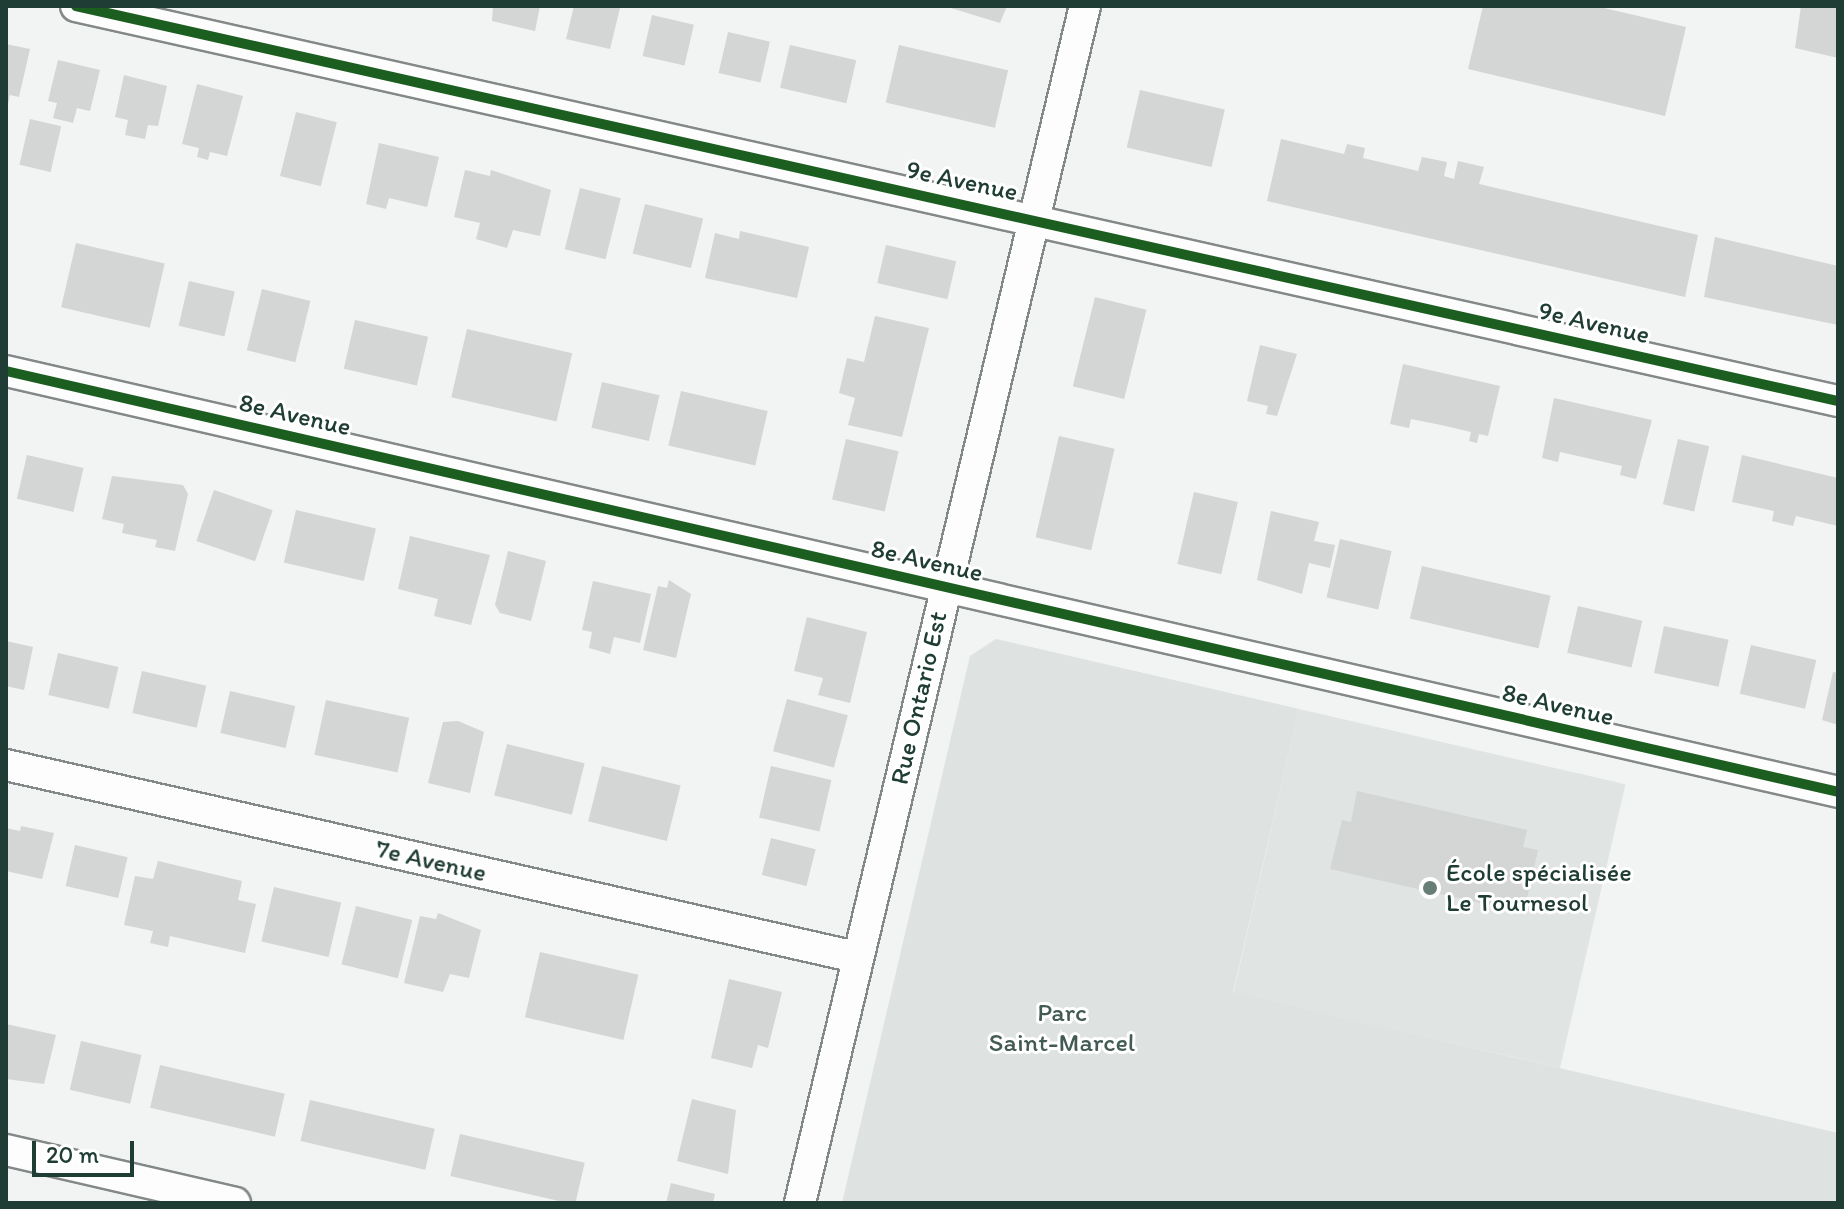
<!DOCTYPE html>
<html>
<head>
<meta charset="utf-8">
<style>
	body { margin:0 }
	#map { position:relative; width:1844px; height:1209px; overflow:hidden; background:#f2f3f3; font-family:Itim,sans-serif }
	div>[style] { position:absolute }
	.built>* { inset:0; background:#e0e4e3; transform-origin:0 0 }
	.green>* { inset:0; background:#dee2e1 }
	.building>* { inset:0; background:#d3d6d5; transform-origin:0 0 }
	.roads { filter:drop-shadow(2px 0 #838988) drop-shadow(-2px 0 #838988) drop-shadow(0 2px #838988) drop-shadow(0 -2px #838988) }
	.street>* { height:30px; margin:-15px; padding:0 15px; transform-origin:15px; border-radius:15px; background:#fdfdfd }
	.cycleway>* { height:10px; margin:-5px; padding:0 5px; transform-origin:5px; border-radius:5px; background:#1b5e20 }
	.dots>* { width:22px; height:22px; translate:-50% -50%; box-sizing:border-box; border:4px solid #fff; border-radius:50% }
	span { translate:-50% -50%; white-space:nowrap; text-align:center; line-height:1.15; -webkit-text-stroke:6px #fff; paint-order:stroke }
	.street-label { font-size:26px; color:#1f3d34 }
	.poi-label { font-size:26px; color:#1f3d34 }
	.left { translate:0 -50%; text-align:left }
	.park-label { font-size:26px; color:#425b54 }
	.frame { position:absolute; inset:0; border:8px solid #1f3d34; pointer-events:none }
	.scale { position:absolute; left:32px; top:1141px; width:102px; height:36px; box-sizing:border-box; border:4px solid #1f3d34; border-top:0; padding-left:10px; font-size:24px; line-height:28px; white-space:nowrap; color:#1f3d34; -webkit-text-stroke:6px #fff; paint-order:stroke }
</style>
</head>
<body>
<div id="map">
	<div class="built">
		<i style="left:1299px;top:709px;width:335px;height:291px;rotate:13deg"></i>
	</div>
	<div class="green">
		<i style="clip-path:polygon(996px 639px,1299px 709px,1233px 992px,1838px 1133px,1838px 1203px,842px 1203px,970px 656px)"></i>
	</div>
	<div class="building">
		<i style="clip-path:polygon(493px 6px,540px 6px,535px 31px,492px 21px)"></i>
		<i style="clip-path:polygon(574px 6px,620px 8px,610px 49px,566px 39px)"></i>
		<i style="clip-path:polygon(944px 6px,1007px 6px,1000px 23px)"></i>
		<i style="clip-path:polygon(1483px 6px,1595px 6px,1686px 27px,1665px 116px,1468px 69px)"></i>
		<i style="clip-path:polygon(1801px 6px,1838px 6px,1838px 58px,1795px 48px)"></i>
		<i style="left:652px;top:15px;width:43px;height:42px;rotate:13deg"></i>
		<i style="left:728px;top:32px;width:43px;height:42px;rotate:13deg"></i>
		<i style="clip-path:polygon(6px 44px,30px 49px,19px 97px,10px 95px,7px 109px)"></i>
		<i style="left:790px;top:45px;width:68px;height:44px;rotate:13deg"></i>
		<i style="left:899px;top:45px;width:112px;height:59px;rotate:13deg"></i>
		<i style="clip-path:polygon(58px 60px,100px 70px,90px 111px,77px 108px,73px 123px,53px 118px,57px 103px,48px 101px)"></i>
		<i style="clip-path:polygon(124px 75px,167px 86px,158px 126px,148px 125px,145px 139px,125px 135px,128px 120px,115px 117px)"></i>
		<i style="clip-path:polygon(197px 84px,243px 96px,227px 156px,210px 152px,208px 160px,197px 157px,199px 148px,182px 144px)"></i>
		<i style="left:1140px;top:90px;width:87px;height:59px;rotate:13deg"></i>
		<i style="left:296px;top:112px;width:42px;height:66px;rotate:14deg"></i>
		<i style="left:30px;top:119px;width:32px;height:47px;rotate:13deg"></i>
		<i style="clip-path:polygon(1281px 139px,1344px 154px,1347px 144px,1365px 148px,1363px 158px,1418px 171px,1422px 157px,1447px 162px,1444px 176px,1454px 179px,1458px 161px,1484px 167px,1479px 184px,1698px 235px,1685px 297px,1267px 201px)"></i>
		<i style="clip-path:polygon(379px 143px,439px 157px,427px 207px,389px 198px,386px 209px,366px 204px)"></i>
		<i style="clip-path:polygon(465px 170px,490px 176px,491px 170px,551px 190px,540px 236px,513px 230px,507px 248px,476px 239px,480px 223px,454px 217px)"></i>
		<i style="left:580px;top:188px;width:42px;height:63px;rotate:14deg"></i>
		<i style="left:645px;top:204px;width:60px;height:51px;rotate:14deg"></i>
		<i style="clip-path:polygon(740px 231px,809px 247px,797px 298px,705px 278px,715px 233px,739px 239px)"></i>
		<i style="clip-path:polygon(1715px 237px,1838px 266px,1838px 325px,1704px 297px)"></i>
		<i style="left:76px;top:243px;width:91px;height:66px;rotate:13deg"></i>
		<i style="left:886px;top:245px;width:72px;height:39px;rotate:13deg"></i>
		<i style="left:189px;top:281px;width:47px;height:46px;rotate:13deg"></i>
		<i style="left:262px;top:289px;width:50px;height:63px;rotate:14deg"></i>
		<i style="left:1095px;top:297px;width:53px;height:92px;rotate:14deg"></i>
		<i style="clip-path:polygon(875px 316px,929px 328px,902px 437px,848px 425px,855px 398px,839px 393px,847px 358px,864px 362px)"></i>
		<i style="left:355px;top:320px;width:75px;height:50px;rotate:13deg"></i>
		<i style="left:467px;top:329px;width:108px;height:70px;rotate:13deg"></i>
		<i style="clip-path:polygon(1260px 345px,1297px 354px,1277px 416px,1266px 414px,1268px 406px,1247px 401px)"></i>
		<i style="clip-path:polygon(1403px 364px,1500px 386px,1488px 436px,1479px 434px,1477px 443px,1469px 441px,1471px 432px,1441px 425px,1411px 419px,1409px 428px,1390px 424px)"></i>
		<i style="left:602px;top:382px;width:59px;height:47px;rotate:13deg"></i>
		<i style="left:681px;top:391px;width:89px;height:56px;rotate:13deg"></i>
		<i style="clip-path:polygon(1554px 398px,1652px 420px,1636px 479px,1620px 475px,1622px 466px,1560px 452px,1558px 462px,1542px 458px)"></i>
		<i style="left:1059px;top:436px;width:57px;height:104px;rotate:13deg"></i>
		<i style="left:846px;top:439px;width:54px;height:62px;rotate:13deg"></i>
		<i style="left:1678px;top:439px;width:32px;height:67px;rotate:13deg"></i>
		<i style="left:27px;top:455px;width:58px;height:45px;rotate:13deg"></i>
		<i style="clip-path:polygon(1742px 455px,1838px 478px,1838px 526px,1796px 516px,1793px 526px,1772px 521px,1774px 511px,1732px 502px)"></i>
		<i style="clip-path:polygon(112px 476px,183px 485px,188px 494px,175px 551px,155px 547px,157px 540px,122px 533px,124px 524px,102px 519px)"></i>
		<i style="left:214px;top:490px;width:62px;height:54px;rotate:19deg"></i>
		<i style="left:1194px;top:492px;width:45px;height:74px;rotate:13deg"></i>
		<i style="left:296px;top:510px;width:82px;height:54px;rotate:13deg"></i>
		<i style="clip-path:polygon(1271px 511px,1319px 522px,1314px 541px,1335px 545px,1330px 568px,1309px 563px,1302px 594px,1257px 580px)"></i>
		<i style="clip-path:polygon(410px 536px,490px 555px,471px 625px,434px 616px,438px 599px,398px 589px)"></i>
		<i style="left:1340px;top:539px;width:53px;height:60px;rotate:13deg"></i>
		<i style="clip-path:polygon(508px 551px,546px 561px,531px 621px,500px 613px,495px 605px)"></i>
		<i style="left:1422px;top:566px;width:132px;height:54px;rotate:13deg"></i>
		<i style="clip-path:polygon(669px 580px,691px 594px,676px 658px,643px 650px,658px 586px,667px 588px)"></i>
		<i style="clip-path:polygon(593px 581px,651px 594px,640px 643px,614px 637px,610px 654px,589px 648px,592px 632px,582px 630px)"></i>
		<i style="left:1578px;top:606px;width:66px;height:48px;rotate:13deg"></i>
		<i style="clip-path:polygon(807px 617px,867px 632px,850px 703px,818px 695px,823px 678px,794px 671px)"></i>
		<i style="left:1664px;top:626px;width:66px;height:48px;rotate:12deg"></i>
		<i style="clip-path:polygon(6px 641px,33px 647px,24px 690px,6px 686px)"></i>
		<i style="left:1751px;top:645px;width:67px;height:50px;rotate:13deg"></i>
		<i style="left:58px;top:653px;width:62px;height:43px;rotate:13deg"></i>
		<i style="left:142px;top:671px;width:66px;height:43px;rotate:13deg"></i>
		<i style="clip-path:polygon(1833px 672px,1838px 673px,1838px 725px,1822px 720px)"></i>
		<i style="left:230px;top:691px;width:67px;height:43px;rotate:13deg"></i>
		<i style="left:787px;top:699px;width:63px;height:54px;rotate:15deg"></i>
		<i style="left:326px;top:700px;width:85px;height:56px;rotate:12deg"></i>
		<i style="clip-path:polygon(458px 721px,484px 732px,470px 793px,428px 783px,443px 722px)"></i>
		<i style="left:507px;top:744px;width:80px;height:53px;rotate:14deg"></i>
		<i style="left:602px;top:766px;width:81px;height:57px;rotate:14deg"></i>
		<i style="left:771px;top:766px;width:62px;height:53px;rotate:13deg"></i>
		<i style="clip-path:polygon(1357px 791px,1527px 830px,1523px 847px,1538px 850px,1526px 903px,1508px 899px,1506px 909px,1330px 869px,1342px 820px,1351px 822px)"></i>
		<i style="clip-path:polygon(21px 826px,54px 833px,42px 879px,6px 871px,6px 828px,20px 831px)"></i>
		<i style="left:771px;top:838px;width:46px;height:38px;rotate:14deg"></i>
		<i style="left:75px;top:845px;width:54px;height:42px;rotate:13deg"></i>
		<i style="clip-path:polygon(158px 861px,242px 881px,238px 900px,256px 904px,245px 953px,170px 936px,168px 947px,150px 943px,153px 931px,124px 925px,135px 876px,153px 879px)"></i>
		<i style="left:274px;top:887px;width:69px;height:56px;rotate:13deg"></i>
		<i style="left:356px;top:906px;width:58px;height:60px;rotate:14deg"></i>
		<i style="clip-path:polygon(438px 913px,481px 930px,469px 978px,450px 974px,443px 992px,404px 983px,420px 916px,436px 919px)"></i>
		<i style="left:540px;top:952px;width:101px;height:67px;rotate:13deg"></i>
		<i style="clip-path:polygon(729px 979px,782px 992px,768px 1048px,758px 1045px,752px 1068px,711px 1058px)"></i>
		<i style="clip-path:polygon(6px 1024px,56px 1035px,44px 1084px,6px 1079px)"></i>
		<i style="left:81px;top:1041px;width:62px;height:50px;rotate:13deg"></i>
		<i style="left:160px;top:1065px;width:128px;height:44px;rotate:13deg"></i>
		<i style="clip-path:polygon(692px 1099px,736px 1110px,728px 1174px,677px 1161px)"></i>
		<i style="left:310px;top:1100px;width:128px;height:42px;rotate:13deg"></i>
		<i style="left:460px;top:1134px;width:128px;height:43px;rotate:13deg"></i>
		<i style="clip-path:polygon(671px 1183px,715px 1194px,713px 1203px,666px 1203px)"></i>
	</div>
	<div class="roads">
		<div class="street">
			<i style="left:76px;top:6px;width:1806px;rotate:12.64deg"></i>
			<i style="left:6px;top:371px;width:1880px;rotate:12.94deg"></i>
			<i style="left:6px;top:765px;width:871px;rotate:12.73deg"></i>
			<i style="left:6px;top:1150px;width:235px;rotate:13deg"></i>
			<i style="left:800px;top:1203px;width:1230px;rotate:-76.61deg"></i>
		</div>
	</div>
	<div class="cycleway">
		<i style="left:76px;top:6px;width:1806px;rotate:12.64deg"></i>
		<i style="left:6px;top:371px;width:1880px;rotate:12.94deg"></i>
	</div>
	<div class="dots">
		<i style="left:1430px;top:888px;background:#697d77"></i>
	</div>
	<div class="street-label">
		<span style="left:962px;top:181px;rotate:12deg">9e Avenue</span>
		<span style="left:1594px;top:323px;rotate:13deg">9e Avenue</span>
		<span style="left:295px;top:415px;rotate:13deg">8e Avenue</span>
		<span style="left:927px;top:561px;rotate:13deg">8e Avenue</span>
		<span style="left:919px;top:698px;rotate:-77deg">Rue Ontario Est</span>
		<span style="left:1558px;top:705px;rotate:13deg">8e Avenue</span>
		<span style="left:431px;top:861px;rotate:13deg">7e Avenue</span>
	</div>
	<div class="poi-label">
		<span class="left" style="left:1446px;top:888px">École spécialisée<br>Le Tournesol</span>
	</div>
	<div class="park-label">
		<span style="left:1062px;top:1028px">Parc<br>Saint-Marcel</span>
	</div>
	<div class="frame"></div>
	<div class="scale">20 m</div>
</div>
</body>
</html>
